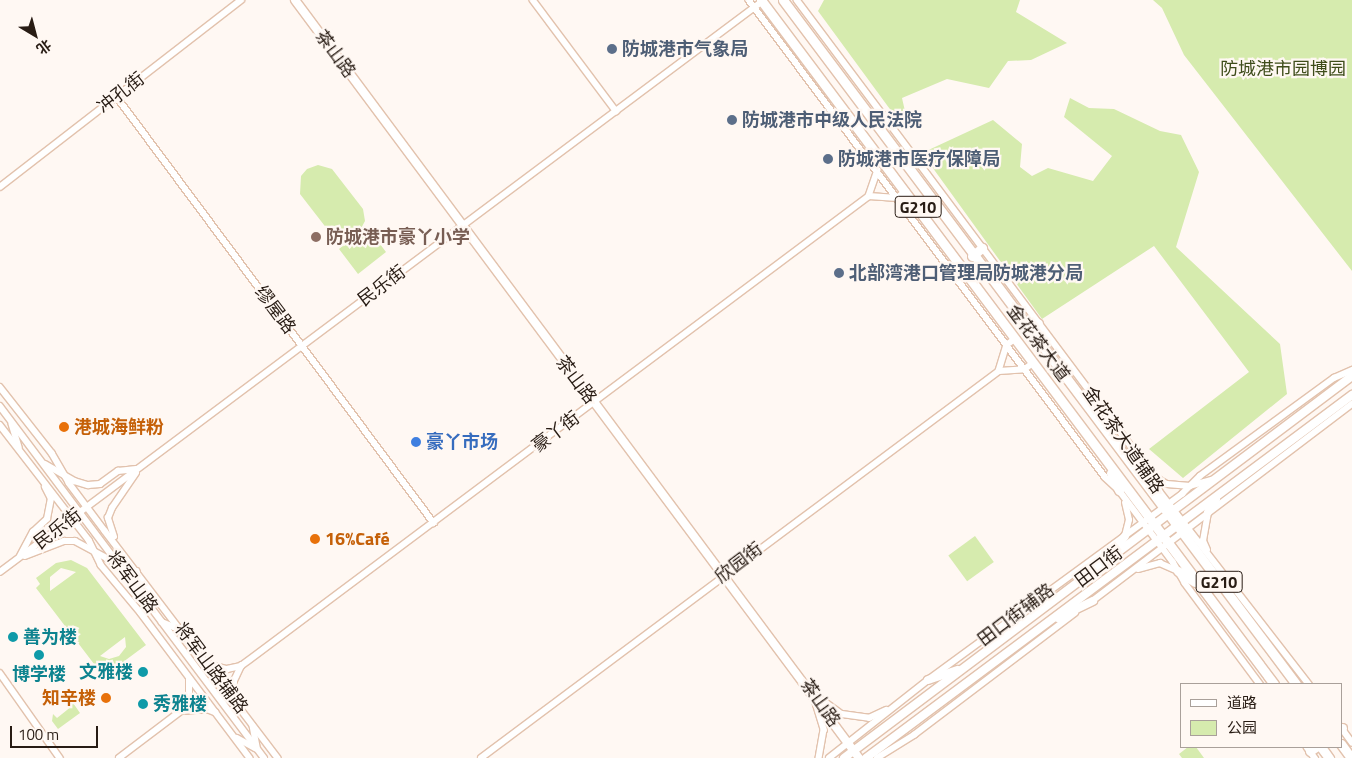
<!DOCTYPE html>
<html>
<head>
<meta charset="utf-8">
<style>
	body { margin:0 }
	#map { position:relative; width:1352px; height:758px; overflow:hidden; background:#fff8f3; font-family:"Titillium Web","Noto Sans SC",sans-serif }
	div>[style] { position:absolute }
	.green>* { inset:0; background:#d6ebae; transform-origin:0 0 }
	.roads { filter:drop-shadow(1px 0 #e2c2ad) drop-shadow(-1px 0 #e2c2ad) drop-shadow(0 1px #e2c2ad) drop-shadow(0 -1px #e2c2ad) }
	.minor>* { height:5.5px; margin:-2.75px; padding:0 2.75px; transform-origin:2.75px; border-radius:2.75px; background:#fff }
	.major>* { height:8px; margin:-4px; padding:0 4px; transform-origin:4px; border-radius:4px; background:#fff }
	.highway>* { height:9px; margin:-4.5px; padding:0 4.5px; transform-origin:4.5px; border-radius:4.5px; background:#fff }
	.dots>* { width:14px; height:14px; translate:-50% -50%; box-sizing:border-box; border:2px solid #fff8f3; border-radius:50% }
	span { translate:-50% -50%; white-space:nowrap; text-align:center; line-height:1.15; -webkit-text-stroke:4.5px #fff8f3; paint-order:stroke }
	.shield-label span { padding:1px 4px; background:#fff8f3; border:1px solid; border-radius:4px; -webkit-text-stroke-width:0 }
	.shield-label { font-size:16px; color:#281c14; font-weight:700 }
	.service-label { font-size:18px; color:#4e5e75; font-weight:700 }
	.left { translate:0 -50%; text-align:left }
	.street-label { font-size:18px; color:#281c14 }
	.park-label { font-size:18px; color:#3f4d1b }
	.education-label { font-size:18px; color:#785e54; font-weight:700 }
	.food-label { font-size:18px; color:#c56008; font-weight:700 }
	.right { translate:-100% -50%; text-align:right }
	.shop-label { font-size:18px; color:#366cbe; font-weight:700 }
	.culture-label { font-size:18px; color:#0d838f; font-weight:700 }
	.legend { position:absolute; left:1180px; top:683px; width:162px; height:65px; box-sizing:border-box; background:#fff8f3; border:1px solid #a9a09a; margin:0; padding:6px 9px; list-style:none; font-size:15px; color:#281c14 }
	.legend li { display:flex; align-items:center; gap:10px; height:25px }
	.legend b { width:25px; border:1px solid #a9a09a }
	.north { position:absolute; left:10px; top:10px; width:50px; height:50px; -webkit-text-stroke:4px #fff8f3; paint-order:stroke; rotate:143deg; font-size:14px; font-weight:700; line-height:20px; text-align:center; color:#281c14 }
	.north::after { content:''; display:block; margin:auto; width:18px; height:22px; background:#281c14; clip-path:polygon(50% 0,100% 100%,50% 72%,0 100%) }
	.scale { position:absolute; left:10px; top:726px; width:88px; height:22px; box-sizing:border-box; border:2px solid #281c14; border-top:0; padding-left:6px; font-size:15px; line-height:18px; white-space:nowrap; color:#281c14; -webkit-text-stroke:4px #fff8f3; paint-order:stroke }
</style>
</head>
<body>
<div id="map">
	<div class="green">
		<i style="clip-path:polygon(824px 0,1020px 0,1016px 12px,1067px 43px,1031px 60px,1008px 61px,989px 88px,947px 79px,902px 98px,907px 120px,903px 127px,818px 11px)"></i>
		<i style="clip-path:polygon(1153px 0,1352px 0,1352px 271px,1184px 55px,1162px 8px)"></i>
		<i style="clip-path:polygon(1070px 98px,1089px 108px,1114px 109px,1160px 131px,1181px 135px,1199px 172px,1176px 247px,1280px 344px,1287px 394px,1183px 478px,1149px 449px,1249px 372px,1154px 246px,1042px 319px,922px 153px,993px 120px,1022px 144px,1020px 167px,1032px 176px,1048px 168px,1093px 181px,1112px 156px,1064px 117px)"></i>
		<i style="clip-path:polygon(318px 165px,332px 169px,363px 209px,365px 221px,358px 234px,367px 227px,386px 252px,358px 274px,339px 249px,356px 235px,342px 239px,331px 234px,300px 194px,301px 176px,307px 169px)"></i>
		<i style="left:975px;top:536px;width:32px;height:33px;rotate:54deg"></i>
		<i style="clip-path:polygon(evenodd,71px 560px,87px 568px,146px 645px,119px 665px,108px 667px,111px 672px,104px 677px,36px 588px,40px 584px,36px 578px,56px 563px,71px 560px,61px 568px,76px 572px,50px 591px,50px 577px,61px 568px,71px 560px,125px 637px,126px 647px,119px 656px,109px 659px,100px 656px,125px 637px)"></i>
		<i style="clip-path:polygon(71px 700px,80px 713px,58px 729px,52px 721px,53px 714px,57px 718px,72px 706px)"></i>
		<i style="clip-path:polygon(1188px 747px,1196px 747px,1204px 758px,1182px 758px,1179px 754px)"></i>
	</div>
	<div class="roads">
		<div class="minor">
			<i style="left:533px;top:0;width:139px;rotate:53.2deg"></i>
			<i style="left:749px;top:0;width:595px;rotate:53.26deg"></i>
			<i style="left:1105px;top:477px;width:19px;rotate:43deg"></i>
			<i style="left:1119px;top:490px;width:90px;rotate:53.1deg"></i>
			<i style="left:1173px;top:562px;width:24px;rotate:60deg"></i>
			<i style="left:1185px;top:583px;width:126px;rotate:53.4deg"></i>
			<i style="left:797px;top:0;width:592px;rotate:53.17deg"></i>
			<i style="left:1152px;top:474px;width:20px;rotate:66deg"></i>
			<i style="left:1160px;top:492px;width:243px;rotate:52.2deg"></i>
			<i style="left:117px;top:97px;width:531px;rotate:53.35deg"></i>
			<i style="left:878px;top:170px;width:28px;rotate:109deg"></i>
			<i style="left:869px;top:196px;width:28px;rotate:4deg"></i>
			<i style="left:897px;top:198px;width:11px;rotate:-38deg"></i>
			<i style="left:0;top:187px;width:305px;rotate:-37.8deg"></i>
			<i style="left:1016px;top:339px;width:11px;rotate:146deg"></i>
			<i style="left:1007px;top:345px;width:27px;rotate:107deg"></i>
			<i style="left:999px;top:371px;width:26px;rotate:-4deg"></i>
			<i style="left:1025px;top:369px;width:10px;rotate:-37deg"></i>
			<i style="left:0;top:387px;width:84px;rotate:51.8deg"></i>
			<i style="left:52px;top:453px;width:34px;rotate:60deg"></i>
			<i style="left:69px;top:483px;width:60px;rotate:53.1deg"></i>
			<i style="left:105px;top:531px;width:285px;rotate:52.7deg"></i>
			<i style="left:0;top:406px;width:440px;rotate:53.1deg"></i>
			<i style="left:12px;top:424px;width:24px;rotate:73deg"></i>
			<i style="left:0;top:425px;width:145px;rotate:52.3deg"></i>
			<i style="left:89px;top:540px;width:28px;rotate:64deg"></i>
			<i style="left:101px;top:565px;width:62px;rotate:50.2deg"></i>
			<i style="left:141px;top:613px;width:181px;rotate:53.1deg"></i>
			<i style="left:45px;top:464px;width:34px;rotate:30deg"></i>
			<i style="left:74px;top:481px;width:15px;rotate:16deg"></i>
			<i style="left:88px;top:485px;width:12px;rotate:-5deg"></i>
			<i style="left:100px;top:484px;width:22px;rotate:-36deg"></i>
			<i style="left:118px;top:471px;width:18px;rotate:-6deg"></i>
			<i style="left:1152px;top:475px;width:17px;rotate:31deg"></i>
			<i style="left:1167px;top:484px;width:23px;rotate:5deg"></i>
			<i style="left:1190px;top:486px;width:22px;rotate:-16deg"></i>
			<i style="left:1125px;top:536px;width:16px;rotate:-76deg"></i>
			<i style="left:1129px;top:520px;width:17px;rotate:-103deg"></i>
			<i style="left:114px;top:537px;width:20px;rotate:-108deg"></i>
			<i style="left:108px;top:518px;width:11px;rotate:-68deg"></i>
			<i style="left:112px;top:508px;width:42px;rotate:-55.6deg"></i>
			<i style="left:1207px;top:550px;width:10px;rotate:-114deg"></i>
			<i style="left:1203px;top:541px;width:29px;rotate:-80deg"></i>
			<i style="left:20px;top:556px;width:27px;rotate:-62deg"></i>
			<i style="left:33px;top:532px;width:19px;rotate:-43deg"></i>
			<i style="left:47px;top:519px;width:20px;rotate:-79deg"></i>
			<i style="left:51px;top:499px;width:13px;rotate:-117deg"></i>
			<i style="left:25px;top:556px;width:42px;rotate:-21deg"></i>
			<i style="left:64px;top:541px;width:11px"></i>
			<i style="left:75px;top:541px;width:49px;rotate:28.1deg"></i>
			<i style="left:1138px;top:569px;width:23px;rotate:-15deg"></i>
			<i style="left:1160px;top:563px;width:20px;rotate:24deg"></i>
			<i style="left:137px;top:571px;width:23px;rotate:77deg"></i>
			<i style="left:0;top:572px;width:954px;rotate:-36.82deg"></i>
			<i style="left:1091px;top:602px;width:328px;rotate:-37.2deg"></i>
			<i style="left:162px;top:622px;width:21px;rotate:23deg"></i>
			<i style="left:208px;top:664px;width:20px;rotate:15deg"></i>
			<i style="left:227px;top:669px;width:14px;rotate:-12deg"></i>
			<i style="left:241px;top:666px;width:784px;rotate:-36.81deg"></i>
			<i style="left:0;top:673px;width:104px;rotate:54.8deg"></i>
			<i style="left:814px;top:694px;width:34px;rotate:36deg"></i>
			<i style="left:842px;top:714px;width:27px;rotate:8deg"></i>
			<i style="left:869px;top:718px;width:19px;rotate:-25deg"></i>
			<i style="left:234px;top:697px;width:16px;rotate:-90deg"></i>
			<i style="left:234px;top:681px;width:17px;rotate:-65deg"></i>
			<i style="left:816px;top:703px;width:28px;rotate:73deg"></i>
			<i style="left:824px;top:730px;width:28px;rotate:100deg"></i>
			<i style="left:181px;top:711px;width:26px;rotate:-4deg"></i>
			<i style="left:207px;top:709px;width:9px;rotate:21deg"></i>
			<i style="left:253px;top:726px;width:21px;rotate:79deg"></i>
			<i style="left:1341px;top:727px;width:19px;rotate:54deg"></i>
			<i style="left:237px;top:738px;width:21px;rotate:29deg"></i>
			<i style="left:1307px;top:747px;width:14px;rotate:54deg"></i>
			<i style="left:119px;top:758px;width:78px;rotate:-37.2deg"></i>
			<i style="left:181px;top:711px;width:17px;rotate:-62deg"></i>
			<i style="left:189px;top:696px;width:17px;rotate:-90deg"></i>
			<i style="left:481px;top:758px;width:647px;rotate:-36.76deg"></i>
			<i style="left:829px;top:758px;width:126px;rotate:-38.2deg"></i>
			<i style="left:928px;top:680px;width:315px;rotate:-36.2deg"></i>
			<i style="left:1182px;top:494px;width:25px;rotate:-45deg"></i>
			<i style="left:1200px;top:476px;width:166px;rotate:-36.2deg"></i>
			<i style="left:1334px;top:378px;width:20px;rotate:-24deg"></i>
			<i style="left:877px;top:758px;width:44px;rotate:-31.9deg"></i>
			<i style="left:914px;top:735px;width:202px;rotate:-37.2deg"></i>
		</div>
		<div class="major">
			<i style="left:295px;top:0;width:945px;rotate:53.35deg"></i>
			<i style="left:1208px;top:512px;width:15px;rotate:-58deg"></i>
			<i style="left:1110px;top:556px;width:25px;rotate:-53deg"></i>
			<i style="left:1058px;top:618px;width:39px;rotate:-26deg"></i>
			<i style="left:928px;top:680px;width:31px;rotate:-19deg"></i>
			<i style="left:844px;top:758px;width:636px;rotate:-36.94deg"></i>
			<i style="left:866px;top:758px;width:607px;rotate:-36.76deg"></i>
		</div>
		<div class="highway">
			<i style="left:761px;top:0;width:855px;rotate:53.13deg"></i>
			<i style="left:783px;top:0;width:855px;rotate:53.13deg"></i>
			<i style="left:972px;top:256px;width:13px;rotate:-39deg"></i>
			<i style="left:1028px;top:330px;width:12px;rotate:-35deg"></i>
			<i style="left:1128px;top:456px;width:30px;rotate:37deg"></i>
			<i style="left:1111px;top:473px;width:19px;rotate:65deg"></i>
			<i style="left:1178px;top:571px;width:20px;rotate:33deg"></i>
			<i style="left:1341px;top:728px;width:1px"></i>
			<i style="left:1341px;top:744px;width:17px;rotate:54deg"></i>
			<i style="left:1321px;top:747px;width:14px;rotate:54deg"></i>
			<i style="left:1310px;top:751px;width:7px;rotate:-34deg"></i>
		</div>
	</div>
	<div class="dots">
		<i style="left:612px;top:49px;background:#5c6f8a"></i>
		<i style="left:732px;top:120px;background:#5c6f8a"></i>
		<i style="left:828px;top:159px;background:#5c6f8a"></i>
		<i style="left:316px;top:237px;background:#8d6e63"></i>
		<i style="left:839px;top:273px;background:#5c6f8a"></i>
		<i style="left:64px;top:427px;background:#e8710a"></i>
		<i style="left:416px;top:442px;background:#3f7fe0"></i>
		<i style="left:315px;top:539px;background:#e8710a"></i>
		<i style="left:13px;top:637px;background:#0f9aa8"></i>
		<i style="left:39px;top:655px;background:#0f9aa8"></i>
		<i style="left:143px;top:672px;background:#0f9aa8"></i>
		<i style="left:106px;top:698px;background:#e8710a"></i>
		<i style="left:143px;top:704px;background:#0f9aa8"></i>
	</div>
	<div class="shield-label">
		<span style="left:918px;top:207px">G210</span>
		<span style="left:1219px;top:582px">G210</span>
	</div>
	<div class="service-label">
		<span class="left" style="left:622px;top:49px">防城港市气象局</span>
		<span class="left" style="left:742px;top:120px">防城港市中级人民法院</span>
		<span class="left" style="left:838px;top:159px">防城港市医疗保障局</span>
		<span class="left" style="left:849px;top:273px">北部湾港口管理局防城港分局</span>
	</div>
	<div class="street-label">
		<span style="left:335px;top:54px;rotate:53deg">茶山路</span>
		<span style="left:121px;top:93px;rotate:-38deg">冲孔街</span>
		<span style="left:382px;top:286px;rotate:-37deg">民乐街</span>
		<span style="left:275px;top:310px;rotate:53deg">缪屋路</span>
		<span style="left:1038px;top:343px;rotate:53deg">金花茶大道</span>
		<span style="left:576px;top:380px;rotate:53deg">茶山路</span>
		<span style="left:556px;top:432px;rotate:-37deg">豪丫街</span>
		<span style="left:1123px;top:440px;rotate:55deg">金花茶大道辅路</span>
		<span style="left:58px;top:529px;rotate:-37deg">民乐街</span>
		<span style="left:739px;top:563px;rotate:-37deg">欣园街</span>
		<span style="left:1099px;top:567px;rotate:-37deg">田口街</span>
		<span style="left:132px;top:582px;rotate:53deg">将军山路</span>
		<span style="left:1016px;top:615px;rotate:-37deg">田口街辅路</span>
		<span style="left:211px;top:668px;rotate:53deg">将军山路辅路</span>
		<span style="left:820px;top:703px;rotate:54deg">茶山路</span>
	</div>
	<div class="park-label">
		<span style="left:1283px;top:69px">防城港市园博园</span>
	</div>
	<div class="education-label">
		<span class="left" style="left:326px;top:237px">防城港市豪丫小学</span>
	</div>
	<div class="food-label">
		<span class="left" style="left:74px;top:427px">港城海鲜粉</span>
		<span class="left" style="left:325px;top:539px">16%Café</span>
		<span class="right" style="left:96px;top:698px">知辛楼</span>
	</div>
	<div class="shop-label">
		<span class="left" style="left:426px;top:442px">豪丫市场</span>
	</div>
	<div class="culture-label">
		<span class="left" style="left:23px;top:637px">善为楼</span>
		<span class="right" style="left:133px;top:672px">文雅楼</span>
		<span style="left:39px;top:674px">博学楼</span>
		<span class="left" style="left:153px;top:704px">秀雅楼</span>
	</div>
	<ul class="legend">
	<li><b style="height:6px;background:#fff"></b>道路</li>
	<li><b style="height:14px;background:#d6ebae"></b>公园</li>
	</ul>
	<div class="north">北</div>
	<div class="scale">100 m</div>
</div>
</body>
</html>
